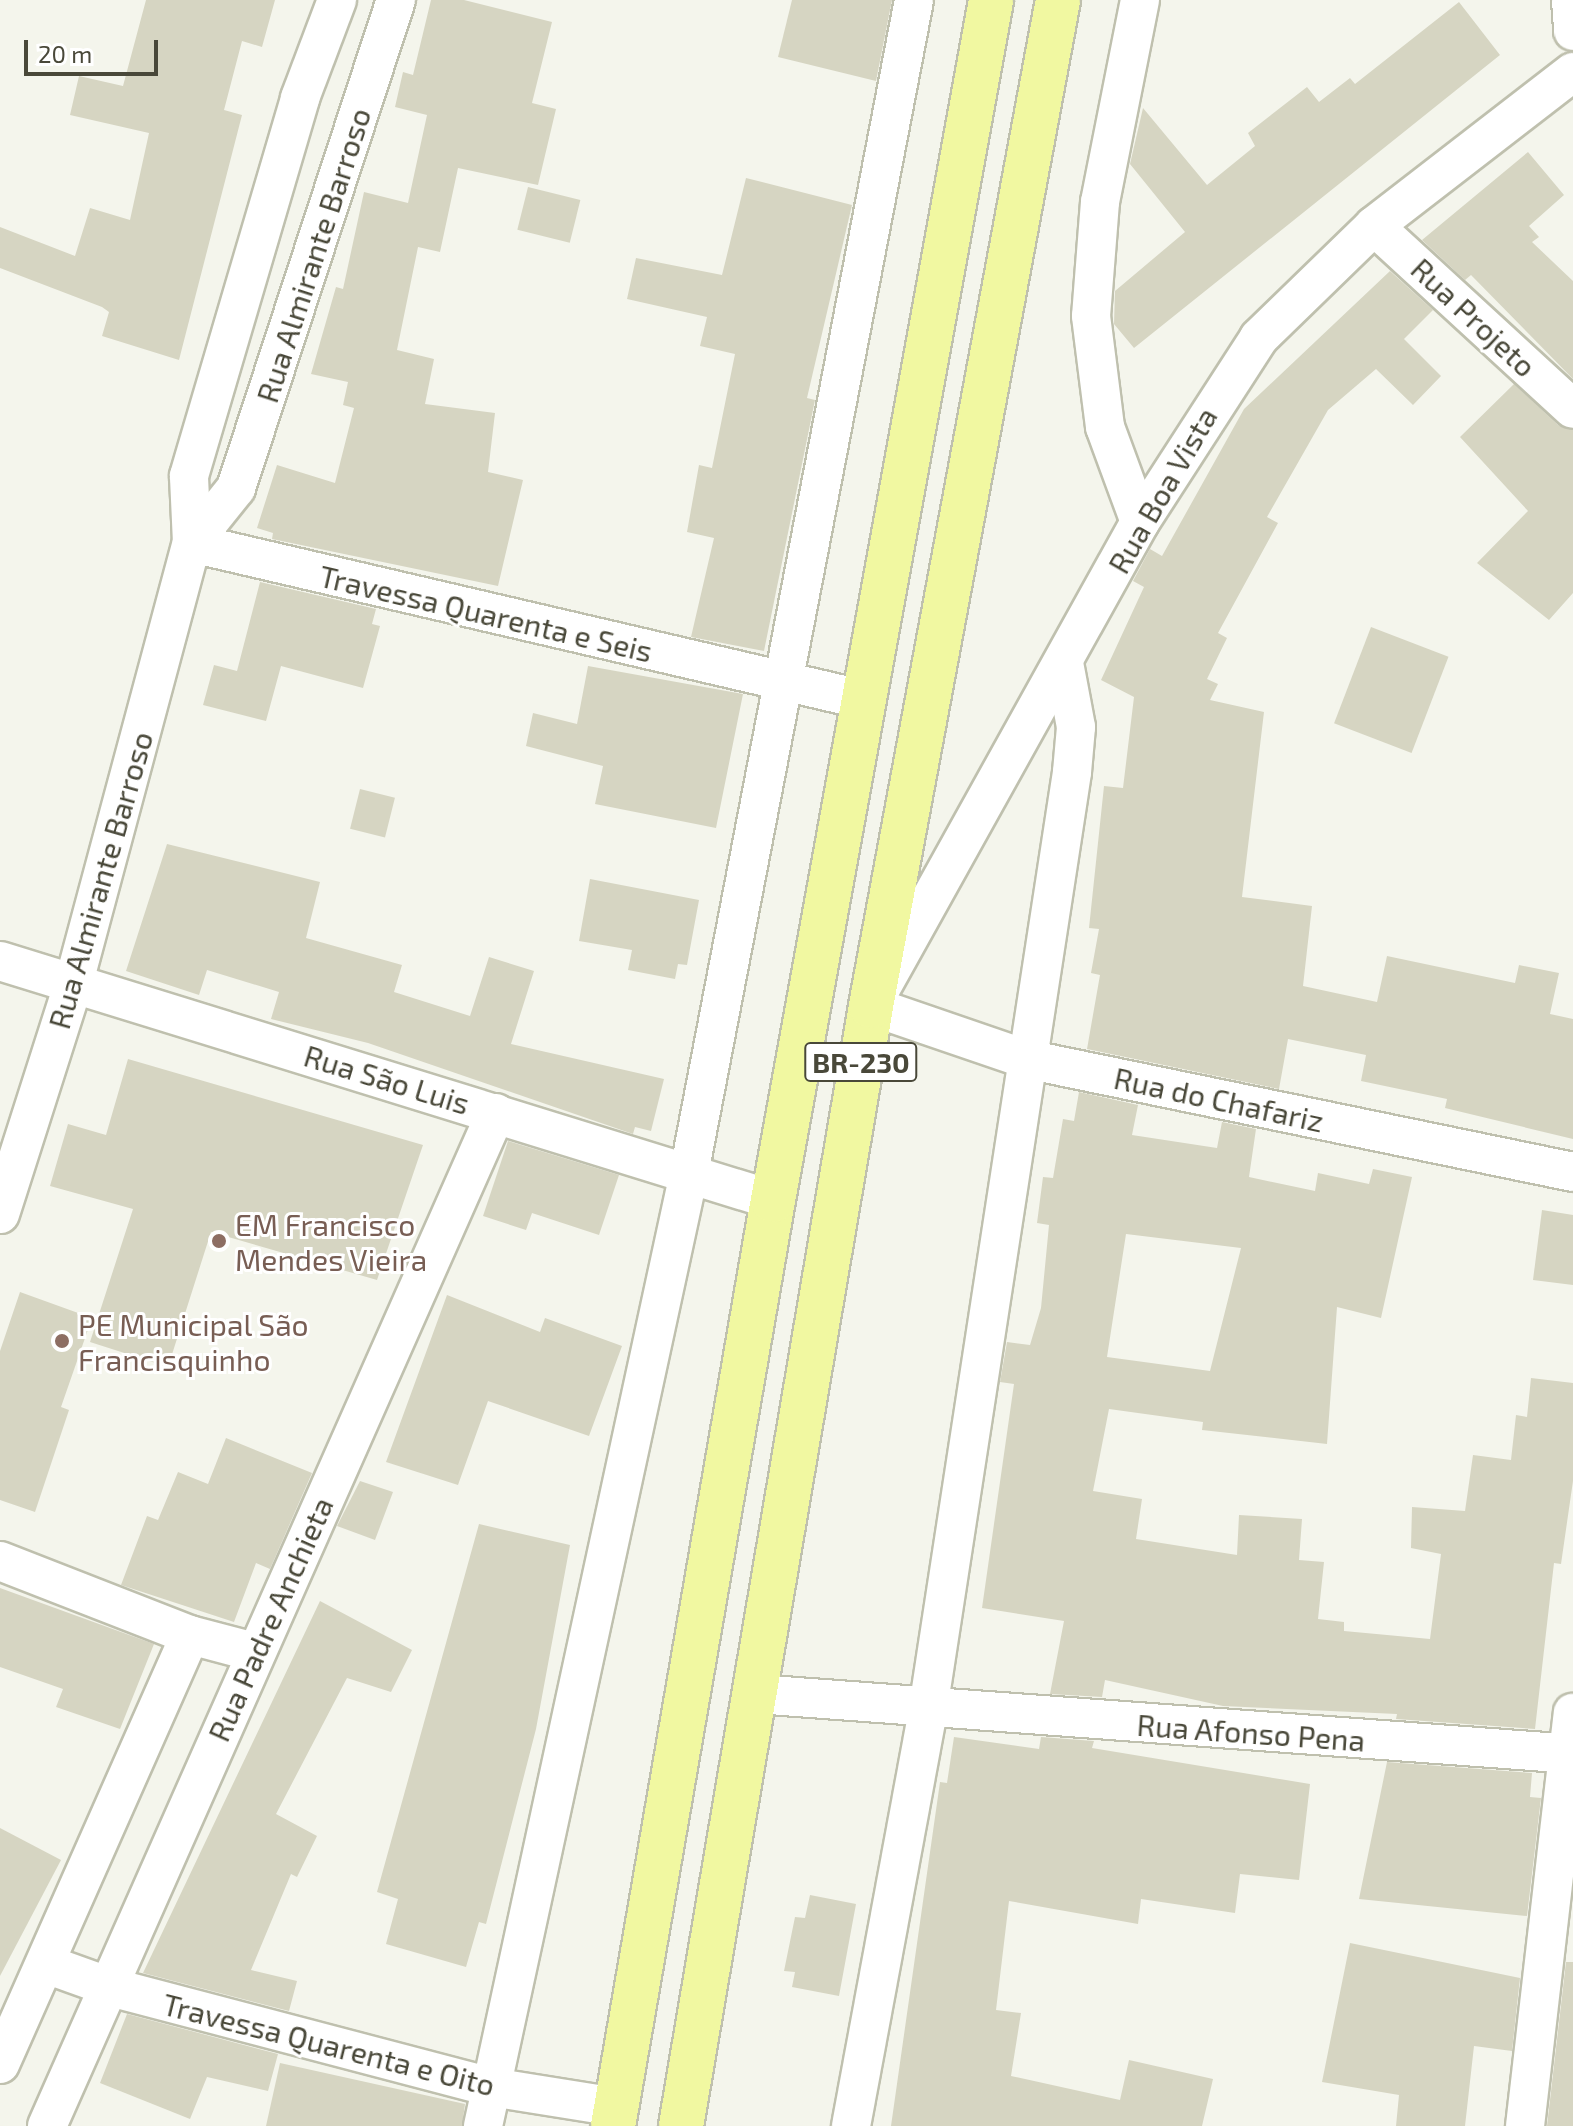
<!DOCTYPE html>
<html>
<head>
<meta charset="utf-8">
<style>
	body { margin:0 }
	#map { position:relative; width:1573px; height:2126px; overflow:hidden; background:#f4f5ec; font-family:"Exo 2",sans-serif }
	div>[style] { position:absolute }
	.building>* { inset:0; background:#d6d5c2; transform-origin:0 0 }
	.roads { filter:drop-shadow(2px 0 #bfc0ae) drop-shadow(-2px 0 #bfc0ae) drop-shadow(0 2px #bfc0ae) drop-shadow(0 -2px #bfc0ae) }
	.street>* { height:38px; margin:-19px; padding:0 19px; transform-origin:19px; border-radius:19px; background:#fff }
	.primary>* { height:44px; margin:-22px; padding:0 22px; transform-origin:22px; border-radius:22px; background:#f1f8a1 }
	.dots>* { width:22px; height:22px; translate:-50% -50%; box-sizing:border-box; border:4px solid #fff; border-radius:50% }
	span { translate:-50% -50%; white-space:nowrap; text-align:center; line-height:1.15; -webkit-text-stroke:6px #fff; paint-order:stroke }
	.shield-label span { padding:2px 6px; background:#fff; border:2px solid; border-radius:6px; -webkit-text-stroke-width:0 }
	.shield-label { font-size:28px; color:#494839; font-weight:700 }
	.street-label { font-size:30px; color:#494839 }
	.education-label { font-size:30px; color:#785e54 }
	.left { translate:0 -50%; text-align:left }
	.scale { position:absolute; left:24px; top:40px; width:134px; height:36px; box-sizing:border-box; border:4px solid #494839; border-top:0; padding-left:10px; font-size:24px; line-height:28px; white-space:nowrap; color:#494839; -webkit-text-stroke:6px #fff; paint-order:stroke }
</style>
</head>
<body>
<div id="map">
	<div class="building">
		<i style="clip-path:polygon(146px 0,275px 0,262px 47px,242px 41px,224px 110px,242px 115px,179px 360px,102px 336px,109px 312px,102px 307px,0 268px,0 227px,75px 256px,90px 208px,130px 220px,149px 133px,70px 115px,79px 76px,123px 86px)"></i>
		<i style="clip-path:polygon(431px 0,464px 0,552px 22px,532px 103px,556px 109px,538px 185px,458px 168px,440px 252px,418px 247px,397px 350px,434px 359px,425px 404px,495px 413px,488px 472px,523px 480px,498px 586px,272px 539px,273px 533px,257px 528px,277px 465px,335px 483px,354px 408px,343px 405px,348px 382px,311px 374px,336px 287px,343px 289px,364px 192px,408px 203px,427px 115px,395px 107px,403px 72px,413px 75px)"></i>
		<i style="clip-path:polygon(792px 0,892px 0,876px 81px,778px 57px)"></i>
		<i style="clip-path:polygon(1459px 2px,1500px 55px,1134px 348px,1114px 324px,1115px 291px,1185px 232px,1130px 164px,1143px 108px,1207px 185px,1255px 146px,1248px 133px,1307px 87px,1319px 102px,1350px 78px,1355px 84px)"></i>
		<i style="clip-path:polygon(1528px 152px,1564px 195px,1529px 226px,1539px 237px,1532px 242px,1573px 281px,1573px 379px,1471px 275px,1465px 280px,1422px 240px)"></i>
		<i style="clip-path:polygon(746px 178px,852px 205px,807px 398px,815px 400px,764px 651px,691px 637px,714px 538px,687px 532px,699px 465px,712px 468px,735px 354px,700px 346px,707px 317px,627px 299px,636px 258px,722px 275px)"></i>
		<i style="left:528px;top:187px;width:54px;height:44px;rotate:14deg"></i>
		<i style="clip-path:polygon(1390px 271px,1433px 310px,1404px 339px,1441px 376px,1413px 405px,1376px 369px,1328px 410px,1267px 517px,1278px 523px,1218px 633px,1227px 638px,1207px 679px,1218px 684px,1210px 700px,1264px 712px,1242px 897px,1312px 906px,1303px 986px,1377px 1002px,1387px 956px,1515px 983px,1519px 965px,1559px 973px,1550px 1014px,1573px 1019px,1573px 1139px,1445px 1108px,1447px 1099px,1361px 1081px,1366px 1055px,1288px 1039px,1279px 1089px,1087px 1049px,1100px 975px,1091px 973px,1099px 929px,1089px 928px,1104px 786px,1123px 788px,1134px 697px,1101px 680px,1144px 587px,1133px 581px,1150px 549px,1162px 556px,1244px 409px)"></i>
		<i style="clip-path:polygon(1514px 384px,1558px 425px,1573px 430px,1573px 593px,1549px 620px,1477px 563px,1528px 511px,1460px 437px)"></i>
		<i style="clip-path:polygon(260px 582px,376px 609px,372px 624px,380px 626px,363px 688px,281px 666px,266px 721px,203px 705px,214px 665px,237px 671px)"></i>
		<i style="left:1371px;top:627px;width:83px;height:103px;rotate:21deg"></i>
		<i style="clip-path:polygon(588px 666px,743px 694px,716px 828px,595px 804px,603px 766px,526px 746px,533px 713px,577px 724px)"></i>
		<i style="left:360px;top:789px;width:36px;height:41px;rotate:14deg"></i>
		<i style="clip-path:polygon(167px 844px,320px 882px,306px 938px,402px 965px,394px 992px,470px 1016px,489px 957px,534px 971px,511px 1044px,664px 1079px,651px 1131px,635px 1127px,633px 1134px,368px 1043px,271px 1019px,279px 992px,207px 970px,199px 995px,126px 971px)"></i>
		<i style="clip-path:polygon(590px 879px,699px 900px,687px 965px,678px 964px,675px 979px,628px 970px,632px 950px,579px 941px)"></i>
		<i style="clip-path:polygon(128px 1059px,423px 1145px,377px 1280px,211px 1232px,168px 1367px,90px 1342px,133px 1209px,50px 1186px,68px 1124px,106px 1135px)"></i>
		<i style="clip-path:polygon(evenodd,1079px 1092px,1138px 1105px,1132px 1135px,1217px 1148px,1222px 1122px,1256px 1129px,1249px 1177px,1315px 1191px,1318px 1173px,1369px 1184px,1373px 1169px,1412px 1177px,1381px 1318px,1337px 1307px,1327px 1444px,1202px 1430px,1203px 1422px,1109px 1409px,1093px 1491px,1142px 1499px,1136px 1539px,1237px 1555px,1239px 1515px,1302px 1519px,1299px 1560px,1324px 1562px,1318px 1619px,1344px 1622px,1344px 1631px,1430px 1639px,1441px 1554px,1411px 1548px,1412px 1507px,1465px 1511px,1473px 1455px,1511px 1460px,1516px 1415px,1527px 1417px,1531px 1378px,1573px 1383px,1573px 1481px,1561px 1564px,1554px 1563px,1535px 1729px,1396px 1719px,1397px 1714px,1223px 1706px,1105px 1680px,1102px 1697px,1050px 1694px,1064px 1621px,982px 1608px,1014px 1384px,1000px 1382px,1007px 1342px,1030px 1345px,1041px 1308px,1049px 1225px,1037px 1223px,1043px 1177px,1053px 1178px,1063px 1119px,1074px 1121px,1079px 1092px,1126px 1234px,1241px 1248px,1210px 1371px,1107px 1357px,1126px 1234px)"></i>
		<i style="clip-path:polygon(508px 1141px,619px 1175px,599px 1235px,532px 1213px,526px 1230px,483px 1216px)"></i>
		<i style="clip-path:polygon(1542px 1210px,1573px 1215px,1573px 1285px,1533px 1280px)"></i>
		<i style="clip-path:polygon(20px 1292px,92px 1318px,61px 1407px,69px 1410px,35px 1512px,0 1500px,0 1351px)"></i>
		<i style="clip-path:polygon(447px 1295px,540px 1332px,545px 1318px,622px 1346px,589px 1436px,488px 1401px,458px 1485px,386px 1462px)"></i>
		<i style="clip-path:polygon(226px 1438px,312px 1473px,270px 1569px,256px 1563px,234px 1622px,121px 1585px,147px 1516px,158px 1520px,178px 1472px,208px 1484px)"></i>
		<i style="clip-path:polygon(360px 1481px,393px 1492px,375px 1540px,337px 1526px)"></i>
		<i style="clip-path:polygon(479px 1524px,570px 1545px,536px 1729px,486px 1924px,479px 1922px,466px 1967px,386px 1944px,398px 1899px,377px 1892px)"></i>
		<i style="clip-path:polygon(0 1588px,154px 1644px,120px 1729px,56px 1707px,63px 1689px,0 1667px)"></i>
		<i style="clip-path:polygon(320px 1601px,412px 1650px,391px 1692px,347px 1678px,276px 1814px,317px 1836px,297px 1877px,291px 1874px,251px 1970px,297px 1981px,289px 2011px,143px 1973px)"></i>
		<i style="clip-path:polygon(954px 1737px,1039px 1749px,1041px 1737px,1094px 1741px,1092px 1748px,1310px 1784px,1299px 1880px,1240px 1874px,1235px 1913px,1141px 1899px,1138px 1924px,1009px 1901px,996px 2010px,1021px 2013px,1011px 2076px,1120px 2100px,1129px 2060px,1213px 2079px,1202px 2126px,891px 2126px,940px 1782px,947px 1783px)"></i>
		<i style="clip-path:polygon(1387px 1762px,1532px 1773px,1530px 1797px,1541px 1798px,1527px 1916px,1359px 1899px)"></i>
		<i style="clip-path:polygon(0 1828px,61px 1860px,0 1976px)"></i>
		<i style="clip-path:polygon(810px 1895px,856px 1904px,839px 1996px,792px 1987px,795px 1972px,784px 1971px,795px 1917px,805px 1918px)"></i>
		<i style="clip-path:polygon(1350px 1943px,1520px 1978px,1512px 2051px,1474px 2046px,1465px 2126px,1396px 2126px,1399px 2095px,1322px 2082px)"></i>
		<i style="clip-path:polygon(1566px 1962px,1573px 1962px,1573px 2126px,1547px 2126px)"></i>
		<i style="clip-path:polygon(127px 2014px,278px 2054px,268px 2091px,207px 2077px,190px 2119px,100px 2083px)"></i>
		<i style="clip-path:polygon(280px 2063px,465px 2104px,462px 2126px,266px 2126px)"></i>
	</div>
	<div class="roads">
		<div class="street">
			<i style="left:1140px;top:0;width:206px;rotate:101.2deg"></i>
			<i style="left:1100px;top:202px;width:114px;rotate:94.5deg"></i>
			<i style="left:1091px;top:316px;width:112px;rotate:82.8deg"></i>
			<i style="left:1105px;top:427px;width:101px;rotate:69.8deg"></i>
			<i style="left:1571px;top:0;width:31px;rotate:86deg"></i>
			<i style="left:1573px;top:72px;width:252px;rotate:142.3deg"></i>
			<i style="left:1374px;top:226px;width:161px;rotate:135.8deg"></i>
			<i style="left:1259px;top:338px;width:219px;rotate:122.9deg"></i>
			<i style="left:1140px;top:522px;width:554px;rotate:119.06deg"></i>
			<i style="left:871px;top:1006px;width:164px;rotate:18.9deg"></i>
			<i style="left:1026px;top:1059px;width:559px;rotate:11.67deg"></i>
			<i style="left:1374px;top:226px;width:270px;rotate:42.6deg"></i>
			<i style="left:192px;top:543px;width:691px;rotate:13.13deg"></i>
			<i style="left:192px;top:543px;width:70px;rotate:-51.3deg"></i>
			<i style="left:236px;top:488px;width:514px;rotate:-71.85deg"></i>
			<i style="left:0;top:961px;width:809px;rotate:17.18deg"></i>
			<i style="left:0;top:1214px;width:244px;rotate:-72.3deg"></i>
			<i style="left:74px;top:982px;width:455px;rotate:-75deg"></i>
			<i style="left:192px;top:543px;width:67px;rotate:-92.6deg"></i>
			<i style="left:189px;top:476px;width:394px;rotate:-73.6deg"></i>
			<i style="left:300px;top:98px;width:105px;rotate:-69.3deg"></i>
			<i style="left:0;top:1561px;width:204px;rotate:21.3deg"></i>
			<i style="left:190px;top:1635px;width:66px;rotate:14.9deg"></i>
			<i style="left:756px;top:1694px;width:819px;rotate:4.2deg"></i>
			<i style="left:46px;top:1964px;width:68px;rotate:19.8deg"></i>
			<i style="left:110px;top:1987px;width:394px;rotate:14.7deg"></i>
			<i style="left:491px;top:2087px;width:127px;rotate:9.1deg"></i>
			<i style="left:0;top:2064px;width:469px;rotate:-66.1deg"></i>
			<i style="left:47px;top:2126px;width:1108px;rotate:-66.1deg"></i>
			<i style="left:483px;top:2126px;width:975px;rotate:-77.8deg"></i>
			<i style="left:689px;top:1173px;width:1194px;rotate:-79.14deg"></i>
			<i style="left:851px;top:2126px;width:424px;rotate:-79.5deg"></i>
			<i style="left:928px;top:1709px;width:948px;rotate:-81.26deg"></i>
			<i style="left:1072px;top:772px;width:45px;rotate:-84.9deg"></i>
			<i style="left:1076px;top:727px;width:65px;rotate:-100.6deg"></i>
			<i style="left:1525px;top:2126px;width:416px;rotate:-83.4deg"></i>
		</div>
		<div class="primary">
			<i style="left:613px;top:2126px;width:940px;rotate:-80.2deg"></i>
			<i style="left:773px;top:1200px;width:1220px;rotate:-79.7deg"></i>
			<i style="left:681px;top:2126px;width:1136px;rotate:-80.37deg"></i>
			<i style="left:871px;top:1006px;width:1023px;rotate:-79.47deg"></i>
		</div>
	</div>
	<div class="dots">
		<i style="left:219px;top:1241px;background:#8d6e63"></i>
		<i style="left:62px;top:1341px;background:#8d6e63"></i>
	</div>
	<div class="shield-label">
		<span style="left:861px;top:1062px">BR-230</span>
	</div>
	<div class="street-label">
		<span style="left:313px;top:255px;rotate:-72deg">Rua Almirante Barroso</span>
		<span style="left:1474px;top:317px;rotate:43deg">Rua Projeto</span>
		<span style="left:1162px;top:490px;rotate:-60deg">Rua Boa Vista</span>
		<span style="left:486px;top:613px;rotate:13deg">Travessa Quarenta e Seis</span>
		<span style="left:100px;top:880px;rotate:-74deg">Rua Almirante Barroso</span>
		<span style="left:387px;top:1079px;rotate:17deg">Rua São Luis</span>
		<span style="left:1219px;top:1099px;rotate:12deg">Rua do Chafariz</span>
		<span style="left:270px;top:1619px;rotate:-66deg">Rua Padre Anchieta</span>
		<span style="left:1251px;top:1732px;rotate:4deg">Rua Afonso Pena</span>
		<span style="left:329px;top:2044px;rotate:14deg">Travessa Quarenta e Oito</span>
	</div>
	<div class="education-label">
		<span class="left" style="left:235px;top:1241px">EM Francisco<br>Mendes Vieira</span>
		<span class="left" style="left:78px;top:1341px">PE Municipal São<br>Francisquinho</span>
	</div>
	<div class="scale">20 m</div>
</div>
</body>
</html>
